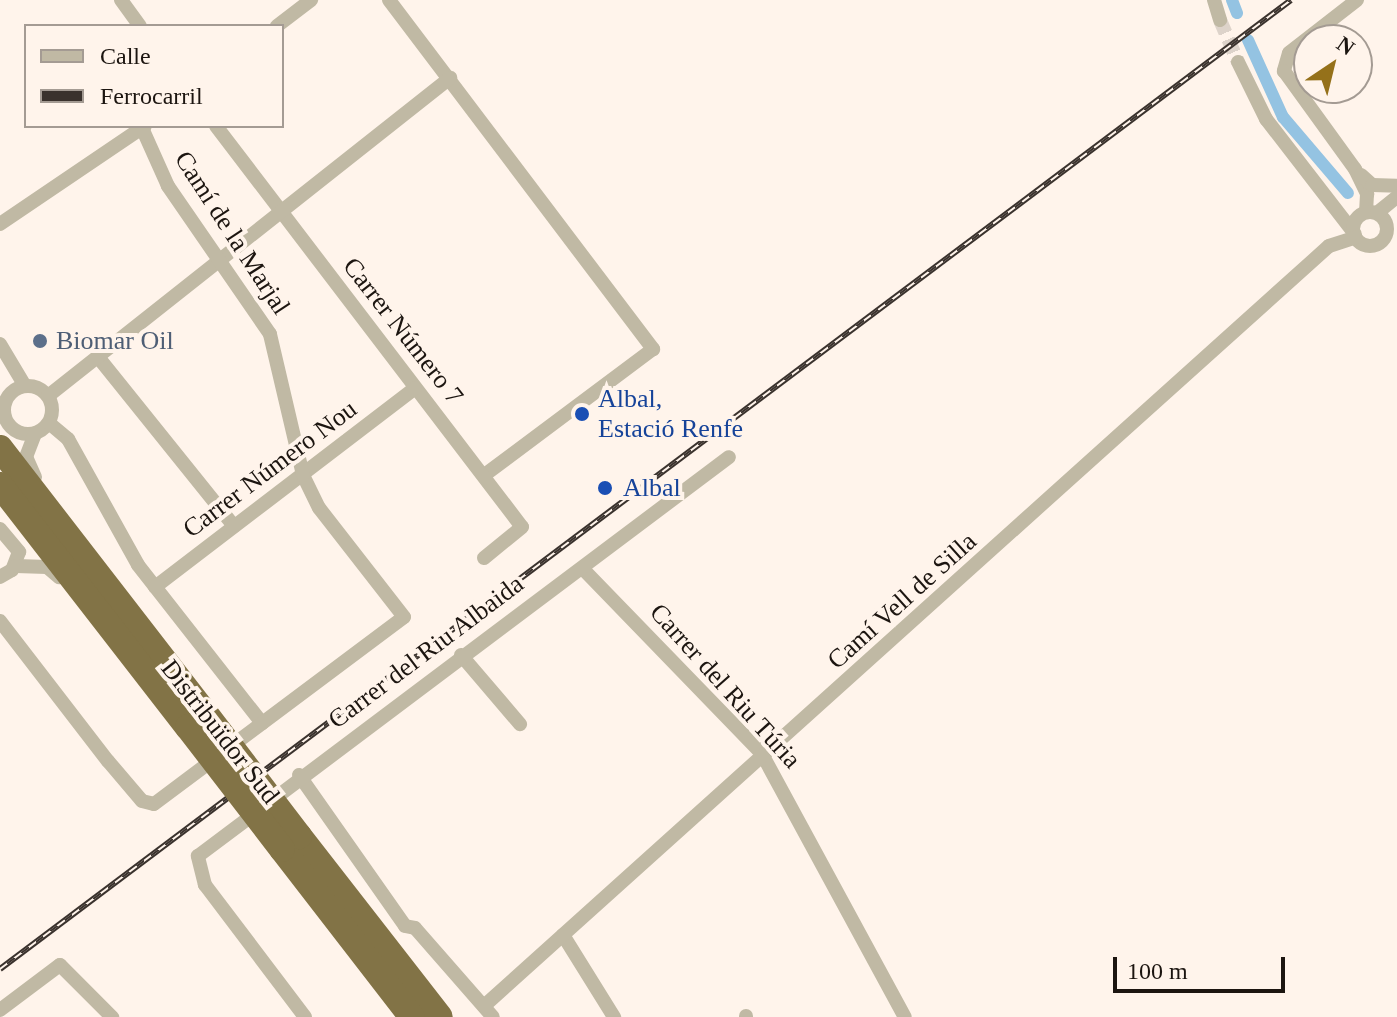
<!DOCTYPE html>
<html>
<head>
<meta charset="utf-8">
<style>
	body { margin:0 }
	#map { position:relative; width:1397px; height:1017px; overflow:hidden; background:#fff4eb; font-family:"Times New Roman",serif }
	div>[style] { position:absolute }
	.canal>* { height:12px; margin:-6px; padding:0 6px; transform-origin:6px; border-radius:6px; background:#94c3e2 }
	.street-tunnel>* { height:14px; margin-top:-7px; transform-origin:0; background:repeating-linear-gradient(90deg,#ddd3ca 0 14px,transparent 0 21px) }
	.street>* { height:14px; margin:-7px; padding:0 7px; transform-origin:7px; border-radius:7px; background:#c0b9a4 }
	.street>.ring { margin:-7px; padding:0; box-sizing:content-box; background:none; border:14px solid #c0b9a4; border-radius:50% }
	.highway>* { height:26px; margin:-13px; padding:0 13px; transform-origin:13px; border-radius:13px; background:#827346 }
	.rail>* { height:6px; margin-top:-3px; transform-origin:0; background:repeating-linear-gradient(90deg,#fff4eb 0 9px,#3a322d 0 18px); box-sizing:border-box; border-block:2px solid #3a322d }
	.highway-bridge>* { height:26px; margin:-13px; padding:0 13px; transform-origin:13px; border-radius:13px; background:#827346 }
	.dots>* { width:22px; height:22px; translate:-50% -50%; box-sizing:border-box; border:4px solid #fff4eb; border-radius:50% }
	span { translate:-50% -50%; white-space:nowrap; text-align:center; line-height:1.15; -webkit-text-stroke:8px #fff4eb; paint-order:stroke }
	.street-label { font-size:26px; color:#1c1510 }
	.service-label { font-size:26px; color:#4e5e75 }
	.left { translate:0 -50%; text-align:left }
	.transit-label { font-size:26px; color:#164399 }
	.legend { position:absolute; left:24px; top:24px; width:260px; height:104px; box-sizing:border-box; background:#fff4eb; border:2px solid #a49b93; margin:0; padding:10px 14px; list-style:none; font-size:24px; color:#1c1510 }
	.legend li { display:flex; align-items:center; gap:16px; height:40px }
	.legend b { width:40px; border:2px solid #a49b93 }
	.north { position:absolute; left:1293px; top:24px; width:80px; height:80px; box-sizing:border-box; background:#fff4eb; border:2px solid #a49b93; border-radius:50%; rotate:35deg; font-size:22px; font-weight:700; line-height:32px; text-align:center; color:#1c1510 }
	.north::after { content:''; display:block; margin:auto; width:28px; height:36px; background:#95711a; clip-path:polygon(50% 0,100% 100%,50% 72%,0 100%) }
	.scale { position:absolute; left:1113px; top:957px; width:172px; height:36px; box-sizing:border-box; border:4px solid #1c1510; border-top:0; padding-left:10px; font-size:24px; line-height:28px; white-space:nowrap; color:#1c1510; -webkit-text-stroke:6px #fff4eb; paint-order:stroke }
</style>
</head>
<body>
<div id="map">
	<div class="canal">
		<i style="left:1232px;top:0;width:14px;rotate:69deg"></i>
		<i style="left:1248px;top:40px;width:85px;rotate:65.6deg"></i>
		<i style="left:1283px;top:117px;width:100px;rotate:49.5deg"></i>
	</div>
	<div class="street-tunnel">
		<i style="left:1220px;top:20px;width:46px;rotate:66.8deg"></i>
	</div>
	<div class="street">
		<i style="left:121px;top:0;width:32px;rotate:54deg"></i>
		<i style="left:389px;top:0;width:438px;rotate:52.9deg"></i>
		<i style="left:653px;top:349px;width:209px;rotate:143.2deg"></i>
		<i style="left:1214px;top:0;width:21px;rotate:73deg"></i>
		<i style="left:1357px;top:0;width:86px;rotate:142.1deg"></i>
		<i style="left:1289px;top:53px;width:19px;rotate:106deg"></i>
		<i style="left:1284px;top:71px;width:121px;rotate:54.1deg"></i>
		<i style="left:1355px;top:169px;width:28px;rotate:64deg"></i>
		<i style="left:1367px;top:194px;width:18px;rotate:93deg"></i>
		<i style="left:277px;top:26px;width:43px;rotate:-37.4deg"></i>
		<i style="left:1238px;top:62px;width:64px;rotate:63.8deg"></i>
		<i style="left:1266px;top:119px;width:145px;rotate:52.3deg"></i>
		<i style="left:216px;top:126px;width:504px;rotate:52.65deg"></i>
		<i style="left:522px;top:527px;width:49px;rotate:140.8deg"></i>
		<i style="left:1361px;top:175px;width:15px;rotate:42deg"></i>
		<i style="left:1372px;top:185px;width:25px;rotate:2deg"></i>
		<i class="ring" style="left:1353px;top:212px;width:20px;height:20px"></i>
		<i style="left:1377px;top:213px;width:26px;rotate:-39deg"></i>
		<i style="left:0;top:224px;width:175px;rotate:-34.1deg"></i>
		<i style="left:0;top:344px;width:49px;rotate:59.2deg"></i>
		<i style="left:98px;top:357px;width:217px;rotate:51.2deg"></i>
		<i class="ring" style="left:4px;top:386px;width:34px;height:34px"></i>
		<i style="left:48px;top:396px;width:513px;rotate:-38.35deg"></i>
		<i style="left:49px;top:423px;width:25px;rotate:40deg"></i>
		<i style="left:68px;top:439px;width:144px;rotate:60.9deg"></i>
		<i style="left:138px;top:565px;width:201px;rotate:51.9deg"></i>
		<i style="left:35px;top:477px;width:22px;rotate:-114deg"></i>
		<i style="left:26px;top:457px;width:25px;rotate:-69deg"></i>
		<i style="left:0;top:529px;width:30px;rotate:50deg"></i>
		<i style="left:19px;top:552px;width:19px;rotate:111deg"></i>
		<i style="left:12px;top:570px;width:14px;rotate:150deg"></i>
		<i style="left:16px;top:566px;width:31px;rotate:2deg"></i>
		<i style="left:47px;top:567px;width:16px;rotate:40deg"></i>
		<i style="left:583px;top:569px;width:257px;rotate:45.9deg"></i>
		<i style="left:762px;top:754px;width:299px;rotate:61.5deg"></i>
		<i style="left:155px;top:587px;width:327px;rotate:-37.4deg"></i>
		<i style="left:0;top:621px;width:177px;rotate:52.4deg"></i>
		<i style="left:108px;top:761px;width:52px;rotate:49.6deg"></i>
		<i style="left:142px;top:801px;width:12px;rotate:14deg"></i>
		<i style="left:154px;top:804px;width:312px;rotate:-36.8deg"></i>
		<i style="left:404px;top:617px;width:138px;rotate:-127.9deg"></i>
		<i style="left:319px;top:508px;width:37px;rotate:-116deg"></i>
		<i style="left:303px;top:475px;width:145px;rotate:-103.2deg"></i>
		<i style="left:270px;top:334px;width:180px;rotate:-124.6deg"></i>
		<i style="left:168px;top:186px;width:64px;rotate:-114.1deg"></i>
		<i style="left:461px;top:655px;width:91px;rotate:49.5deg"></i>
		<i style="left:299px;top:775px;width:184px;rotate:54.9deg"></i>
		<i style="left:405px;top:926px;width:10px;rotate:11deg"></i>
		<i style="left:415px;top:928px;width:118px;rotate:48.8deg"></i>
		<i style="left:563px;top:935px;width:97px;rotate:58.1deg"></i>
		<i style="left:484px;top:1006px;width:1136px;rotate:-41.97deg"></i>
		<i style="left:1329px;top:246px;width:28px;rotate:-18deg"></i>
		<i style="left:0;top:1010px;width:75px;rotate:-36.9deg"></i>
		<i style="left:60px;top:965px;width:74px;rotate:45deg"></i>
		<i style="left:746px;top:1016px;width:1px;rotate:90deg"></i>
		<i style="left:305px;top:1017px;width:166px;rotate:-127.1deg"></i>
		<i style="left:205px;top:885px;width:30px;rotate:-104deg"></i>
		<i style="left:198px;top:856px;width:664px;rotate:-36.92deg"></i>
	</div>
	<div class="highway">
		<i style="left:0;top:448px;width:335px;rotate:52.3deg"></i>
		<i style="left:0;top:485px;width:306px;rotate:52.2deg"></i>
		<i style="left:299px;top:836px;width:229px;rotate:52.1deg"></i>
		<i style="left:282px;top:849px;width:212px;rotate:52.3deg"></i>
	</div>
	<div class="rail">
		<i style="left:0;top:969px;width:1614px;rotate:-36.89deg"></i>
	</div>
	<div class="highway-bridge">
		<i style="left:205px;top:713px;width:155px;rotate:52.6deg"></i>
		<i style="left:188px;top:727px;width:154px;rotate:52.4deg"></i>
	</div>
	<div class="dots">
		<i style="left:40px;top:341px;background:#5c6f8a"></i>
		<i style="left:582px;top:414px;background:#1a4fb4"></i>
		<i style="left:605px;top:488px;background:#1a4fb4"></i>
	</div>
	<div class="street-label">
		<span style="left:232px;top:233px;rotate:57deg">Camí de la Marjal</span>
		<span style="left:403px;top:331px;rotate:52deg">Carrer Número 7</span>
		<span style="left:270px;top:469px;rotate:-37deg">Carrer Número Nou</span>
		<span style="left:902px;top:601px;rotate:-42deg">Camí Vell de Silla</span>
		<span style="left:426px;top:652px;rotate:-37deg">Carrer del Riu Albaida</span>
		<span style="left:725px;top:686px;rotate:48deg">Carrer del Riu Túria</span>
		<span style="left:220px;top:732px;rotate:52deg">Distribuïdor Sud</span>
	</div>
	<div class="service-label">
		<span class="left" style="left:56px;top:341px">Biomar Oil</span>
	</div>
	<div class="transit-label">
		<span class="left" style="left:598px;top:414px">Albal,<br>Estació Renfe</span>
		<span class="left" style="left:623px;top:488px">Albal</span>
	</div>
	<ul class="legend">
	<li><b style="height:10px;background:#c0b9a4"></b>Calle</li>
	<li><b style="height:10px;background:#3a322d"></b>Ferrocarril</li>
	</ul>
	<div class="north">N</div>
	<div class="scale">100 m</div>
</div>
</body>
</html>
